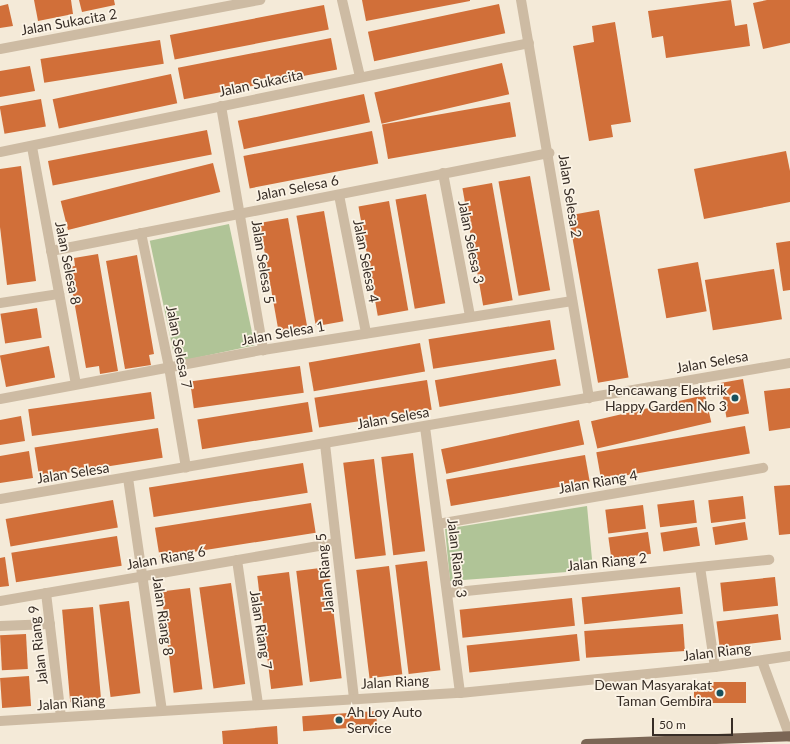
<!DOCTYPE html>
<html>
<head>
<meta charset="utf-8">
<style>
	body { margin:0 }
	#map { position:relative; width:790px; height:744px; overflow:hidden; background:#f4ead8; font-family:Lato,sans-serif }
	div>[style] { position:absolute }
	.green>* { inset:0; background:#b0c497; transform-origin:0 0 }
	.building>* { inset:0; background:#d16f39; transform-origin:0 0 }
	.minor>* { height:10px; margin:-5px; padding:0 5px; transform-origin:5px; border-radius:5px; background:#cdbba3 }
	.major>* { height:10px; margin:-5px; padding:0 5px; transform-origin:5px; border-radius:5px; background:#7b6655 }
	.dots>* { width:11px; height:11px; translate:-50% -50%; box-sizing:border-box; border:2px solid #fbf3e5; border-radius:50% }
	span { translate:-50% -50%; white-space:nowrap; text-align:center; line-height:1.15; -webkit-text-stroke:3.5px #fbf3e5; paint-order:stroke }
	.street-label { font-size:14px; color:#372d26 }
	.poi-label { font-size:14px; color:#372d26 }
	.right { translate:-100% -50%; text-align:right }
	.left { translate:0 -50%; text-align:left }
	.scale { position:absolute; left:652px; top:718px; width:81px; height:18px; box-sizing:border-box; border:2px solid #372d26; border-top:0; padding-left:5px; font-size:12px; line-height:14px; white-space:nowrap; color:#372d26; -webkit-text-stroke:3px #fbf3e5; paint-order:stroke }
</style>
</head>
<body>
<div id="map">
	<div class="green">
		<i style="left:229px;top:224px;width:124px;height:81px;rotate:78deg"></i>
		<i style="clip-path:polygon(587px 506px,593px 570px,450px 581px,445px 529px)"></i>
	</div>
	<div class="building">
		<i style="clip-path:polygon(34px 0,71px 0,73px 14px,38px 21px)"></i>
		<i style="clip-path:polygon(79px 0,114px 0,115px 5px,82px 12px)"></i>
		<i style="clip-path:polygon(362px 0,470px 0,470px 1px,366px 21px)"></i>
		<i style="clip-path:polygon(731px 0,735px 26px,747px 24px,750px 46px,666px 58px,663px 36px,652px 38px,648px 11px)"></i>
		<i style="clip-path:polygon(767px 0,790px 0,790px 43px,763px 49px,753px 3px)"></i>
		<i style="clip-path:polygon(8px 4px,13px 26px,0 28px,0 6px)"></i>
		<i style="left:499px;top:4px;width:30px;height:134px;rotate:78deg"></i>
		<i style="left:324px;top:5px;width:25px;height:157px;rotate:79deg"></i>
		<i style="clip-path:polygon(615px 22px,631px 122px,611px 125px,613px 137px,589px 141px,573px 46px,594px 42px,592px 26px)"></i>
		<i style="left:331px;top:38px;width:32px;height:156px;rotate:79deg"></i>
		<i style="left:160px;top:40px;width:24px;height:121px;rotate:81deg"></i>
		<i style="left:502px;top:63px;width:32px;height:131px;rotate:77deg"></i>
		<i style="clip-path:polygon(30px 66px,35px 91px,0 97px,0 71px)"></i>
		<i style="left:171px;top:74px;width:30px;height:121px;rotate:78deg"></i>
		<i style="left:364px;top:94px;width:29px;height:129px;rotate:78deg"></i>
		<i style="left:41px;top:99px;width:28px;height:42px;rotate:80deg"></i>
		<i style="left:510px;top:102px;width:35px;height:130px;rotate:80deg"></i>
		<i style="left:207px;top:130px;width:25px;height:162px;rotate:79deg"></i>
		<i style="left:372px;top:131px;width:33px;height:131px;rotate:79deg"></i>
		<i style="clip-path:polygon(786px 151px,790px 171px,790px 202px,704px 219px,694px 169px)"></i>
		<i style="left:213px;top:163px;width:30px;height:157px;rotate:76deg"></i>
		<i style="clip-path:polygon(21px 166px,36px 281px,7px 285px,0 227px,0 169px)"></i>
		<i style="left:530px;top:176px;width:116px;height:32px;rotate:80deg"></i>
		<i style="left:492px;top:183px;width:119px;height:30px;rotate:80deg"></i>
		<i style="left:426px;top:194px;width:111px;height:31px;rotate:80deg"></i>
		<i style="left:389px;top:201px;width:111px;height:31px;rotate:80deg"></i>
		<i style="left:599px;top:210px;width:170px;height:31px;rotate:80deg"></i>
		<i style="left:324px;top:211px;width:112px;height:28px;rotate:80deg"></i>
		<i style="left:288px;top:218px;width:112px;height:29px;rotate:80deg"></i>
		<i style="clip-path:polygon(790px 241px,790px 290px,783px 291px,776px 243px)"></i>
		<i style="clip-path:polygon(98px 254px,118px 371px,100px 374px,99px 366px,86px 368px,68px 267px,75px 266px,74px 258px)"></i>
		<i style="clip-path:polygon(137px 255px,154px 354px,149px 355px,151px 365px,125px 369px,106px 261px)"></i>
		<i style="left:698px;top:262px;width:50px;height:41px;rotate:80deg"></i>
		<i style="left:774px;top:269px;width:51px;height:70px;rotate:81deg"></i>
		<i style="left:37px;top:308px;width:30px;height:37px;rotate:81deg"></i>
		<i style="left:550px;top:320px;width:30px;height:123px;rotate:81deg"></i>
		<i style="left:420px;top:343px;width:29px;height:113px;rotate:80deg"></i>
		<i style="left:49px;top:346px;width:32px;height:50px;rotate:79deg"></i>
		<i style="left:556px;top:359px;width:27px;height:123px;rotate:80deg"></i>
		<i style="left:300px;top:366px;width:27px;height:111px;rotate:82deg"></i>
		<i style="left:743px;top:379px;width:35px;height:23px;rotate:80deg"></i>
		<i style="left:427px;top:380px;width:30px;height:114px;rotate:81deg"></i>
		<i style="clip-path:polygon(790px 388px,790px 428px,769px 431px,764px 391px)"></i>
		<i style="left:151px;top:392px;width:27px;height:124px;rotate:82deg"></i>
		<i style="left:705px;top:395px;width:28px;height:117px;rotate:77deg"></i>
		<i style="left:308px;top:402px;width:30px;height:112px;rotate:81deg"></i>
		<i style="clip-path:polygon(21px 416px,25px 441px,0 445px,0 420px)"></i>
		<i style="left:579px;top:420px;width:25px;height:141px;rotate:78deg"></i>
		<i style="left:745px;top:426px;width:28px;height:151px;rotate:80deg"></i>
		<i style="left:158px;top:428px;width:30px;height:125px;rotate:81deg"></i>
		<i style="clip-path:polygon(29px 451px,33px 478px,0 483px,0 456px)"></i>
		<i style="left:413px;top:453px;width:99px;height:32px;rotate:83deg"></i>
		<i style="left:585px;top:455px;width:27px;height:141px;rotate:80deg"></i>
		<i style="left:374px;top:459px;width:97px;height:31px;rotate:83deg"></i>
		<i style="left:303px;top:463px;width:30px;height:156px;rotate:81deg"></i>
		<i style="clip-path:polygon(790px 485px,790px 534px,779px 535px,774px 486px)"></i>
		<i style="left:743px;top:496px;width:23px;height:35px;rotate:83deg"></i>
		<i style="left:113px;top:500px;width:28px;height:109px;rotate:80deg"></i>
		<i style="left:694px;top:500px;width:23px;height:37px;rotate:83deg"></i>
		<i style="left:311px;top:503px;width:30px;height:158px;rotate:81deg"></i>
		<i style="left:643px;top:505px;width:24px;height:38px;rotate:83deg"></i>
		<i style="left:745px;top:522px;width:18px;height:33px;rotate:81deg"></i>
		<i style="left:697px;top:527px;width:19px;height:37px;rotate:81deg"></i>
		<i style="left:648px;top:532px;width:22px;height:40px;rotate:82deg"></i>
		<i style="left:117px;top:536px;width:30px;height:107px;rotate:81deg"></i>
		<i style="clip-path:polygon(5px 557px,9px 586px,0 587px,0 558px)"></i>
		<i style="left:427px;top:561px;width:110px;height:32px;rotate:83deg"></i>
		<i style="left:389px;top:566px;width:109px;height:33px;rotate:83deg"></i>
		<i style="left:328px;top:567px;width:112px;height:32px;rotate:83deg"></i>
		<i style="left:289px;top:572px;width:114px;height:32px;rotate:83deg"></i>
		<i style="left:775px;top:577px;width:29px;height:55px;rotate:84deg"></i>
		<i style="left:231px;top:583px;width:102px;height:32px;rotate:82deg"></i>
		<i style="left:680px;top:587px;width:27px;height:99px;rotate:84deg"></i>
		<i style="left:190px;top:588px;width:102px;height:29px;rotate:83deg"></i>
		<i style="left:572px;top:598px;width:28px;height:113px;rotate:84deg"></i>
		<i style="left:129px;top:601px;width:93px;height:30px;rotate:83deg"></i>
		<i style="left:93px;top:607px;width:93px;height:31px;rotate:85deg"></i>
		<i style="left:778px;top:614px;width:26px;height:62px;rotate:83deg"></i>
		<i style="left:683px;top:624px;width:27px;height:99px;rotate:86deg"></i>
		<i style="left:26px;top:634px;width:35px;height:26px;rotate:87deg"></i>
		<i style="left:577px;top:634px;width:27px;height:111px;rotate:84deg"></i>
		<i style="left:29px;top:676px;width:30px;height:29px;rotate:86deg"></i>
		<i style="left:746px;top:682px;width:21px;height:52px;rotate:90deg"></i>
		<i style="left:376px;top:711px;width:15px;height:74px;rotate:86deg"></i>
		<i style="clip-path:polygon(277px 726px,278px 744px,223px 744px,222px 731px)"></i>
	</div>
	<div class="minor">
		<i style="left:342px;top:0;width:79px;rotate:76.8deg"></i>
		<i style="left:521px;top:0;width:404px;rotate:80.3deg"></i>
		<i style="left:0;top:49px;width:265px;rotate:-10.7deg"></i>
		<i style="left:221px;top:106px;width:248px;rotate:80.2deg"></i>
		<i style="left:32px;top:147px;width:241px;rotate:79.5deg"></i>
		<i style="left:0;top:152px;width:540px;rotate:-11.64deg"></i>
		<i style="left:443px;top:173px;width:146px;rotate:79.3deg"></i>
		<i style="left:339px;top:195px;width:141px;rotate:78.9deg"></i>
		<i style="left:141px;top:233px;width:137px;rotate:78.2deg"></i>
		<i style="left:169px;top:367px;width:102px;rotate:80.4deg"></i>
		<i style="left:51px;top:251px;width:508px;rotate:-11.13deg"></i>
		<i style="left:0;top:303px;width:60px;rotate:-8.7deg"></i>
		<i style="left:0;top:399px;width:268px;rotate:-10.6deg"></i>
		<i style="left:263px;top:350px;width:313px;rotate:-9deg"></i>
		<i style="left:425px;top:427px;width:268px;rotate:82.5deg"></i>
		<i style="left:325px;top:444px;width:256px;rotate:83.5deg"></i>
		<i style="left:128px;top:478px;width:235px;rotate:81.7deg"></i>
		<i style="left:0;top:499px;width:802px;rotate:-9.77deg"></i>
		<i style="left:438px;top:524px;width:330px;rotate:-9.8deg"></i>
		<i style="left:237px;top:560px;width:146px;rotate:81.7deg"></i>
		<i style="left:700px;top:567px;width:101px;rotate:81.5deg"></i>
		<i style="left:46px;top:593px;width:125px;rotate:83.1deg"></i>
		<i style="left:447px;top:593px;width:324px;rotate:-5.9deg"></i>
		<i style="left:0;top:601px;width:341px;rotate:-9.8deg"></i>
		<i style="left:0;top:626px;width:50px;rotate:-2.3deg"></i>
		<i style="left:762px;top:661px;width:81px;rotate:69.8deg"></i>
		<i style="left:0;top:721px;width:461px;rotate:-3.5deg"></i>
		<i style="left:460px;top:693px;width:256px;rotate:-5.8deg"></i>
		<i style="left:715px;top:667px;width:76px;rotate:-8.3deg"></i>
	</div>
	<div class="major">
		<i style="left:586px;top:744px;width:204px;rotate:-2.2deg"></i>
	</div>
	<div class="dots">
		<i style="left:735px;top:398px;background:#18505c"></i>
		<i style="left:720px;top:693px;background:#18505c"></i>
		<i style="left:339px;top:720px;background:#18505c"></i>
	</div>
	<div class="street-label">
		<span style="left:69px;top:22px;rotate:-10deg">Jalan Sukacita 2</span>
		<span style="left:261px;top:83px;rotate:-12deg">Jalan Sukacita</span>
		<span style="left:297px;top:188px;rotate:-11deg">Jalan Selesa 6</span>
		<span style="left:570px;top:196px;rotate:81deg">Jalan Selesa 2</span>
		<span style="left:471px;top:242px;rotate:79deg">Jalan Selesa 3</span>
		<span style="left:366px;top:261px;rotate:79deg">Jalan Selesa 4</span>
		<span style="left:263px;top:262px;rotate:81deg">Jalan Selesa 5</span>
		<span style="left:68px;top:263px;rotate:79deg">Jalan Selesa 8</span>
		<span style="left:283px;top:333px;rotate:-10deg">Jalan Selesa 1</span>
		<span style="left:179px;top:347px;rotate:79deg">Jalan Selesa 7</span>
		<span style="left:712px;top:362px;rotate:-10deg">Jalan Selesa</span>
		<span style="left:393px;top:418px;rotate:-10deg">Jalan Selesa</span>
		<span style="left:73px;top:473px;rotate:-9deg">Jalan Selesa</span>
		<span style="left:598px;top:482px;rotate:-10deg">Jalan Riang 4</span>
		<span style="left:166px;top:558px;rotate:-10deg">Jalan Riang 6</span>
		<span style="left:457px;top:558px;rotate:83deg">Jalan Riang 3</span>
		<span style="left:607px;top:562px;rotate:-6deg">Jalan Riang 2</span>
		<span style="left:325px;top:573px;rotate:-96deg">Jalan Riang 5</span>
		<span style="left:163px;top:616px;rotate:82deg">Jalan Riang 8</span>
		<span style="left:261px;top:630px;rotate:81deg">Jalan Riang 7</span>
		<span style="left:38px;top:645px;rotate:-97deg">Jalan Riang 9</span>
		<span style="left:717px;top:652px;rotate:-7deg">Jalan Riang</span>
		<span style="left:395px;top:682px;rotate:-3deg">Jalan Riang</span>
		<span style="left:71px;top:703px;rotate:-4deg">Jalan Riang</span>
	</div>
	<div class="poi-label">
		<span class="right" style="left:727px;top:398px">Pencawang Elektrik<br>Happy Garden No 3</span>
		<span class="right" style="left:712px;top:693px">Dewan Masyarakat<br>Taman Gembira</span>
		<span class="left" style="left:347px;top:720px">Ah Loy Auto<br>Service</span>
	</div>
	<div class="scale">50 m</div>
</div>
</body>
</html>
